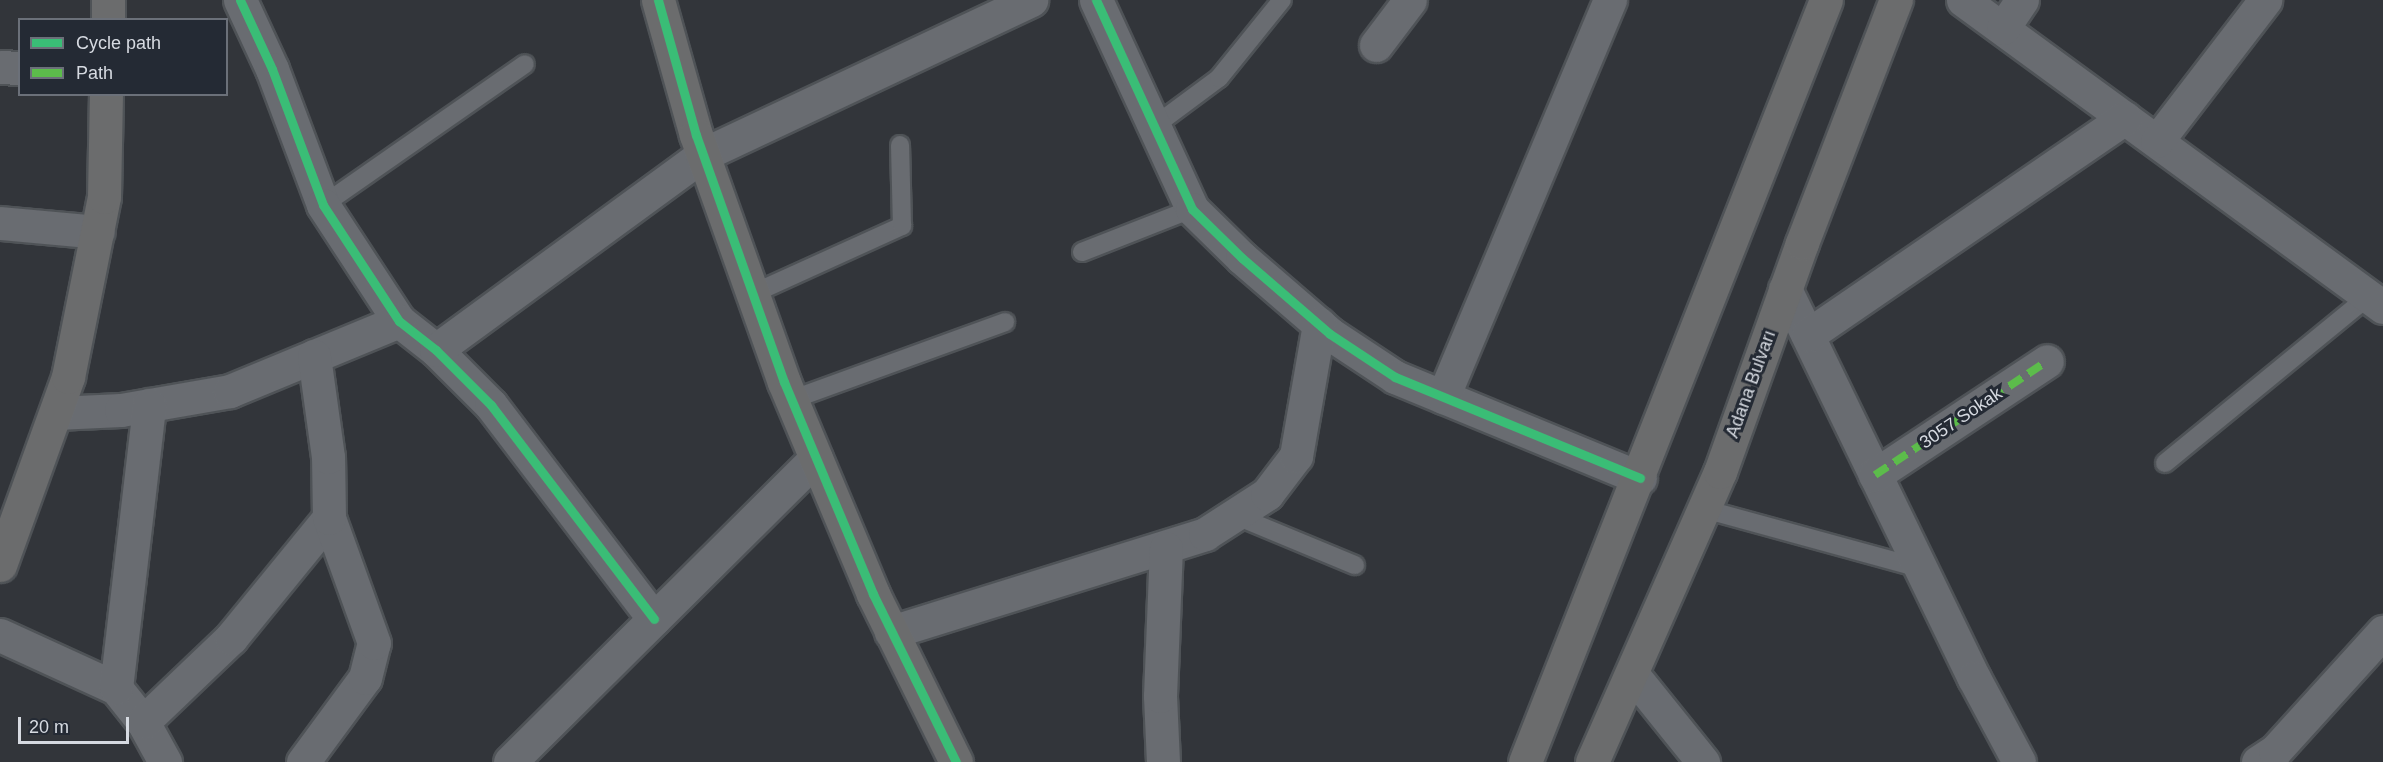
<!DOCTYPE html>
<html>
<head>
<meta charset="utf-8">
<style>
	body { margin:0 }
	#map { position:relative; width:2383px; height:762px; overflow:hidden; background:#32353a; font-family:Helvetica,sans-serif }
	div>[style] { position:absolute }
	.roads { filter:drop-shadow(2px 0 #4f5357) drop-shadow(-2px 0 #4f5357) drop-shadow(0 2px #4f5357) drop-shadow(0 -2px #4f5357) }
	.lane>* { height:18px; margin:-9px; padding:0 9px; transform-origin:9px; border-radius:9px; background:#696c71 }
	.street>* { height:33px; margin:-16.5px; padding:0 16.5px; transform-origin:16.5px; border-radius:16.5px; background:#696c71 }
	.secondary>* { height:33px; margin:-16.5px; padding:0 16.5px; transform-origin:16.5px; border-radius:16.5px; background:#6b6c6d }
	.quiet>* { height:8px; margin-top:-4px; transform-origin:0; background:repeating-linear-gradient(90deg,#5cbc4b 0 15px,transparent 0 23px) }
	.cycleway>* { height:9px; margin:-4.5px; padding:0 4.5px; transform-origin:4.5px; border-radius:4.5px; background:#3abd76 }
	span { translate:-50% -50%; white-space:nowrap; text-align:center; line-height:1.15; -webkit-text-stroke:6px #242a34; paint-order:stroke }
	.street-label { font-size:18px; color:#d6dae1 }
	.legend { position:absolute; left:18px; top:18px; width:210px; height:78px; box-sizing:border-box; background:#242a34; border:2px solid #6b7079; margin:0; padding:8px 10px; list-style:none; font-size:18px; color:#d6dae1 }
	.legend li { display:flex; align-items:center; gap:12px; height:30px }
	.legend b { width:30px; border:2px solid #6b7079 }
	.scale { position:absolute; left:18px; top:717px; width:111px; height:27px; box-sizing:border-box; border:3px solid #d6dae1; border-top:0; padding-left:8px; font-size:18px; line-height:21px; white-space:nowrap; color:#d6dae1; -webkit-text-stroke:4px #242a34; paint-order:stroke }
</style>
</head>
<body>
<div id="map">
	<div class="roads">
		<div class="lane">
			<i style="left:1153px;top:127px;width:82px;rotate:-36.6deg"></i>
			<i style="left:1219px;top:78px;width:100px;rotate:-51.1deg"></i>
			<i style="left:323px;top:205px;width:246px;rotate:-34.9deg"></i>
			<i style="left:1082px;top:252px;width:118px;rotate:-21.4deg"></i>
			<i style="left:752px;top:294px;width:165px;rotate:-24.4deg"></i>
			<i style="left:902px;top:226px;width:81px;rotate:-91.4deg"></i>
			<i style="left:791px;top:400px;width:228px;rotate:-20deg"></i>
			<i style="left:2165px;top:463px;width:264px;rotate:-39.3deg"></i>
			<i style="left:1704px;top:509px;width:224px;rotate:15.3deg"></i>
			<i style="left:1234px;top:515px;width:131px;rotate:22.5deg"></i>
		</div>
		<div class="street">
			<i style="left:240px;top:0;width:76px;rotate:65.1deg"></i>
			<i style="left:272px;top:69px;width:145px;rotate:69.4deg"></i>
			<i style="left:323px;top:205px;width:139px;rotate:56.8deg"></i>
			<i style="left:399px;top:321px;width:47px;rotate:38.1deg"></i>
			<i style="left:436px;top:350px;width:78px;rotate:45deg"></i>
			<i style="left:491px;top:405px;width:269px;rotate:52.7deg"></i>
			<i style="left:1096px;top:0;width:230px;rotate:65.3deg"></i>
			<i style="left:1192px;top:209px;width:70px;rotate:44.4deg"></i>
			<i style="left:1242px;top:258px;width:116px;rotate:40.8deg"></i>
			<i style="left:1330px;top:334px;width:78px;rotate:33.5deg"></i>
			<i style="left:1395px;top:377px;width:265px;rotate:22.4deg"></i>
			<i style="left:1963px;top:0;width:520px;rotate:36.17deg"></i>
			<i style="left:2003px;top:28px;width:34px;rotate:-56deg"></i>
			<i style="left:1376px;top:45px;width:56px;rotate:-52.9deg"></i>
			<i style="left:0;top:67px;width:20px;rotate:3deg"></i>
			<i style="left:2157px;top:141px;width:178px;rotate:-52.5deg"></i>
			<i style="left:0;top:223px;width:98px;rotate:5.2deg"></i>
			<i style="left:1785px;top:289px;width:432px;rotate:64.1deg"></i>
			<i style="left:1974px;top:678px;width:95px;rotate:61.8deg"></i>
			<i style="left:1808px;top:335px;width:384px;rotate:-34.4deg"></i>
			<i style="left:436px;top:350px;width:330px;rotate:-36.2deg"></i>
			<i style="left:702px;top:155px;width:364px;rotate:-25.2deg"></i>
			<i style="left:1443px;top:397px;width:431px;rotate:-67.2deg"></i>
			<i style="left:56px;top:413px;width:65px;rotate:-2.6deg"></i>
			<i style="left:121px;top:410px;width:111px;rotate:-9.9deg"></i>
			<i style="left:230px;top:391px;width:183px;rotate:-22.5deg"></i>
			<i style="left:1875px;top:475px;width:206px;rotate:-33.5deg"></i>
			<i style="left:891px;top:632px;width:329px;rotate:-17.3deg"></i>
			<i style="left:1205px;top:534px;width:74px;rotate:-32.8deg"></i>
			<i style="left:1267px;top:494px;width:48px;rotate:-52.7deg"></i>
			<i style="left:1296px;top:456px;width:134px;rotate:-80.1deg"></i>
			<i style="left:0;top:635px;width:128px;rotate:24.6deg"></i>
			<i style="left:116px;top:688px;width:43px;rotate:51.5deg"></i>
			<i style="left:143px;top:722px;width:46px;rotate:61.2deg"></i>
			<i style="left:1633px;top:675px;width:112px;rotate:51.2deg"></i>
			<i style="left:116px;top:688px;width:285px;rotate:-83.3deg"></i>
			<i style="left:143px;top:722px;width:122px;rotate:-43.7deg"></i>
			<i style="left:231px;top:638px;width:155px;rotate:-50.8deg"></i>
			<i style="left:303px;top:762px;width:104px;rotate:-53.6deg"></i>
			<i style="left:365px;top:678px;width:36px;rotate:-76deg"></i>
			<i style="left:374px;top:643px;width:133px;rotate:-109.8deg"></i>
			<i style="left:329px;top:518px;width:61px;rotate:-90.9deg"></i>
			<i style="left:328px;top:457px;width:102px;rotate:-97.9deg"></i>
			<i style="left:510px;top:762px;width:431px;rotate:-44.8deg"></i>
			<i style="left:1163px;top:762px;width:66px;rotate:-92.6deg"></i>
			<i style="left:1160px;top:696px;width:148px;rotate:-87.7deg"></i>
			<i style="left:2258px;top:762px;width:20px;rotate:-33deg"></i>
			<i style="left:2275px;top:751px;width:161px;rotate:-47.8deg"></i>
		</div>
		<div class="secondary">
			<i style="left:658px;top:0;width:140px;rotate:74.3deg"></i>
			<i style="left:696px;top:135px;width:262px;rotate:70.4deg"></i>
			<i style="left:784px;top:382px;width:230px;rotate:67.2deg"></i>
			<i style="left:873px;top:594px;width:187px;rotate:63.7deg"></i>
			<i style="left:108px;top:20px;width:20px;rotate:-90deg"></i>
			<i style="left:0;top:565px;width:200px;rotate:-70.1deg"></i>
			<i style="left:68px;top:377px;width:184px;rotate:-78.7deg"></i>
			<i style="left:104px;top:197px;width:103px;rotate:-88.9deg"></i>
			<i style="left:1525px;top:762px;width:819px;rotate:-68.45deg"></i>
			<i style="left:1592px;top:762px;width:317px;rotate:-66.2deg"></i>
			<i style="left:1720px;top:472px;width:243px;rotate:-70.3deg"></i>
			<i style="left:1802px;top:243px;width:261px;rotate:-68.9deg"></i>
		</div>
	</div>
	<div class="quiet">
		<i style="left:1875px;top:475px;width:206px;rotate:-33.5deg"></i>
	</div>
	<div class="cycleway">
		<i style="left:240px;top:0;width:76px;rotate:65.1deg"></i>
		<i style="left:272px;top:69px;width:145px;rotate:69.4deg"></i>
		<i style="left:323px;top:205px;width:139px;rotate:56.8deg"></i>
		<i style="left:399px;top:321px;width:47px;rotate:38.1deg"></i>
		<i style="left:436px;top:350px;width:78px;rotate:45deg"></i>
		<i style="left:491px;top:405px;width:269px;rotate:52.7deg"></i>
		<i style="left:658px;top:0;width:140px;rotate:74.3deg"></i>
		<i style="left:696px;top:135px;width:262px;rotate:70.4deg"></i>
		<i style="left:784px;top:382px;width:230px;rotate:67.2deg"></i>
		<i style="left:873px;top:594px;width:187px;rotate:63.7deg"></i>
		<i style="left:1096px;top:0;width:230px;rotate:65.3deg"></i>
		<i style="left:1192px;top:209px;width:70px;rotate:44.4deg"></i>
		<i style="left:1242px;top:258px;width:116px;rotate:40.8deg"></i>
		<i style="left:1330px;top:334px;width:78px;rotate:33.5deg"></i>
		<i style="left:1395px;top:377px;width:265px;rotate:22.4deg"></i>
	</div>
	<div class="street-label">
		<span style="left:1751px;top:384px;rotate:-70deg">Adana Bulvarı</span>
		<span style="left:1961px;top:418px;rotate:-34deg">3057 Sokak</span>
	</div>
	<ul class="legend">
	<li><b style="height:8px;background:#3abd76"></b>Cycle path</li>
	<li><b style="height:8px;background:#5cbc4b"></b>Path</li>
	</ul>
	<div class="scale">20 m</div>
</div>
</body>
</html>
